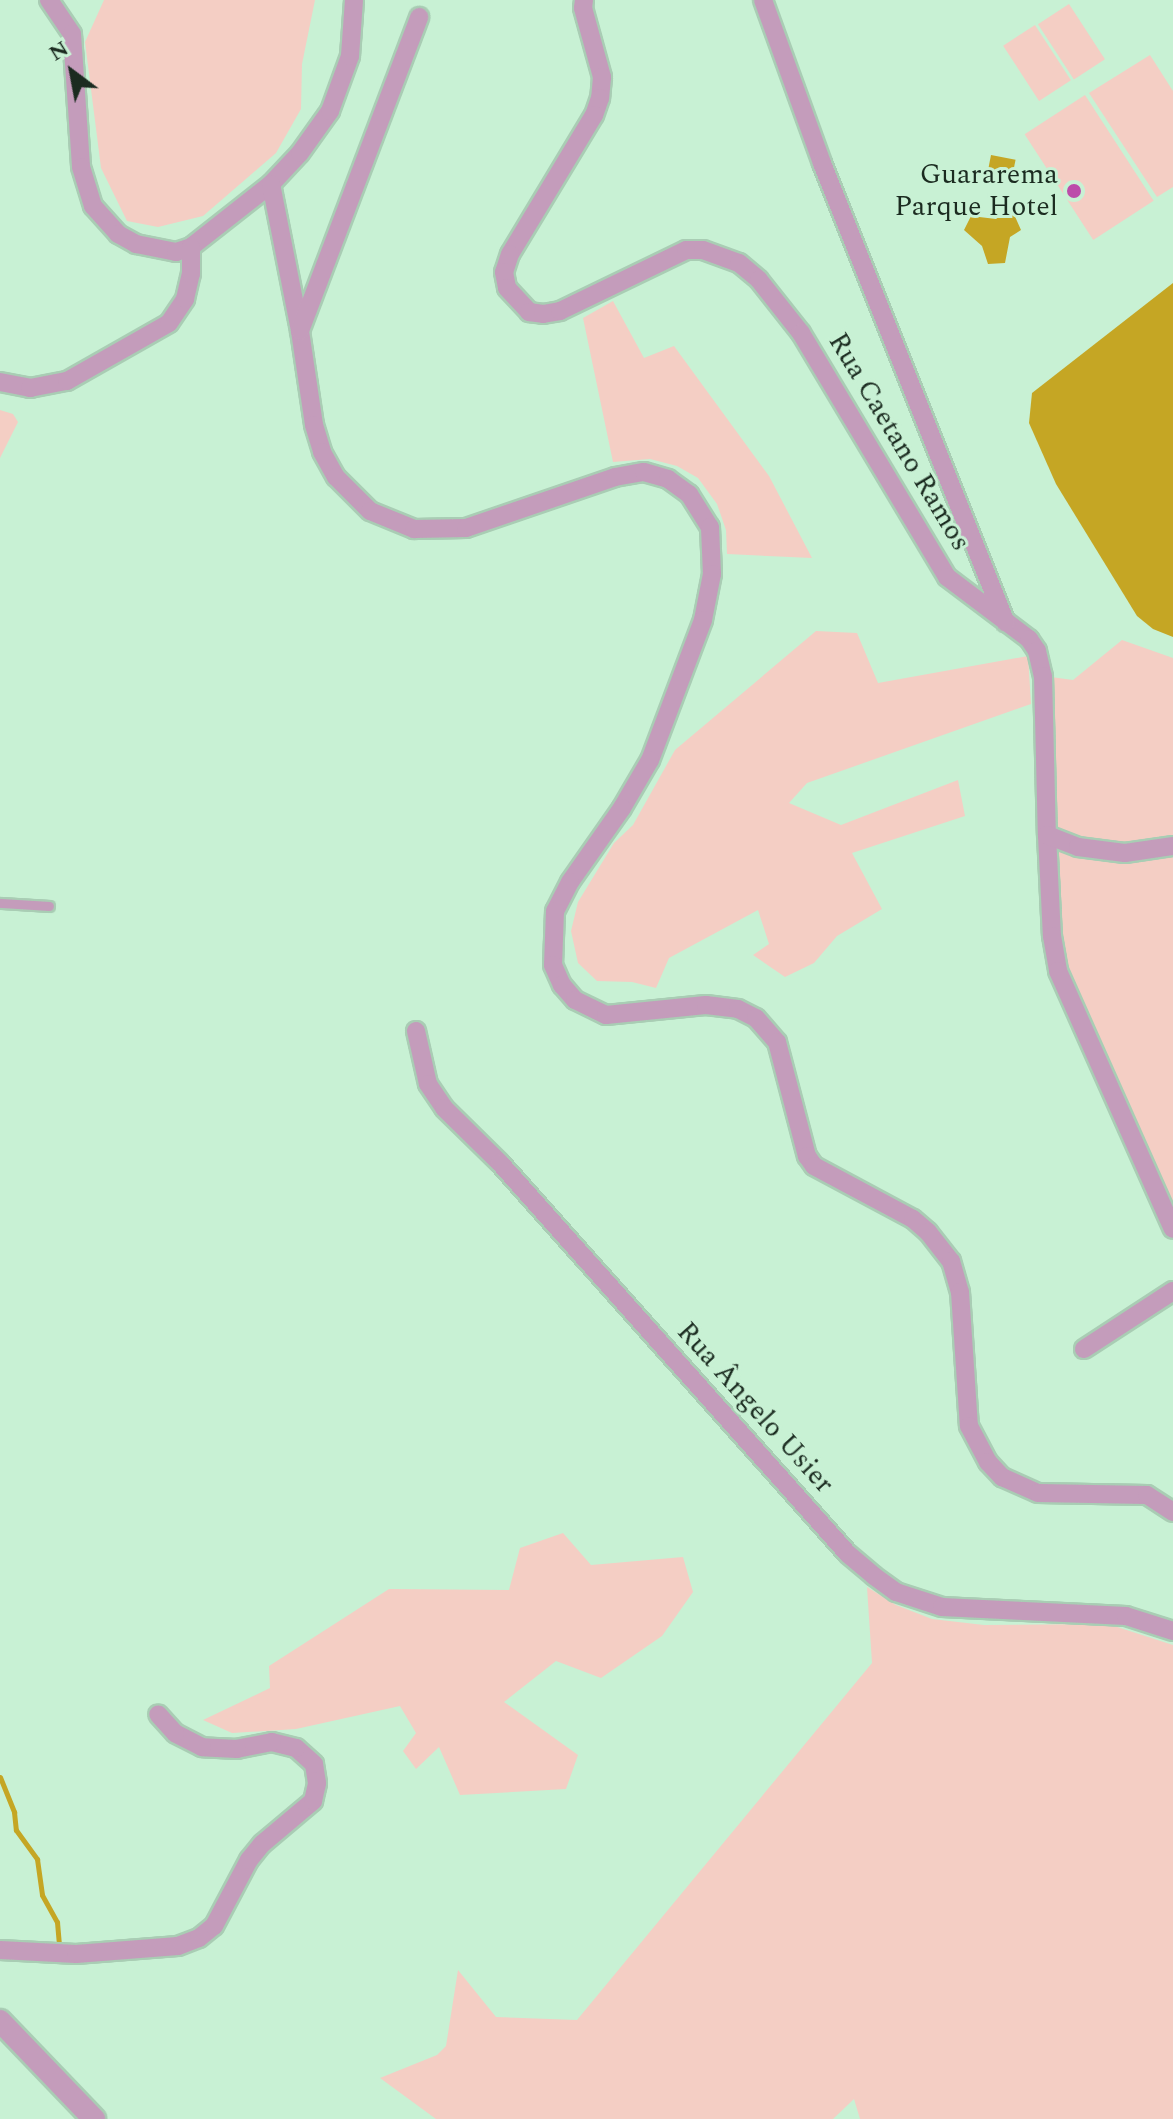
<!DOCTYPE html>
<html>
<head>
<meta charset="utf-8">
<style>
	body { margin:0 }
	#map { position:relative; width:1173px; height:2119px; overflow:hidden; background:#c8f1d4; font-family:Spectral,serif }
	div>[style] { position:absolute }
	.green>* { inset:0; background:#f4cec4; transform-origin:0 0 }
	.water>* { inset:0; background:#c5a624; transform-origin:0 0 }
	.stream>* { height:5px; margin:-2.5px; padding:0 2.5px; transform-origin:2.5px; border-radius:2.5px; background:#c5a624 }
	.roads { filter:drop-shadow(2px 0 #a9cdb4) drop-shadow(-2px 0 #a9cdb4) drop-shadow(0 2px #a9cdb4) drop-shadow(0 -2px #a9cdb4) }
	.service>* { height:9px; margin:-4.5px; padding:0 4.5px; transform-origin:4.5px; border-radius:4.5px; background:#c49cbb }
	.minor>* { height:18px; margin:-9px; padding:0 9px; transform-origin:9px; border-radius:9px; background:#c49cbb }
	.tertiary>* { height:22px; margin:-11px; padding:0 11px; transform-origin:11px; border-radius:11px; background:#c49cbb }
	.dots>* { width:22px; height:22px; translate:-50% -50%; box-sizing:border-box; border:4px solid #c8f1d4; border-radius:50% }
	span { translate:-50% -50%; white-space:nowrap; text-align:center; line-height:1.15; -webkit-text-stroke:6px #c8f1d4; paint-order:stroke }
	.poi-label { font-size:28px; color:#1b2b20 }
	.right { translate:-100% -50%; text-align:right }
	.street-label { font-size:28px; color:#1b2b20 }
	.north { position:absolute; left:32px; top:32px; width:80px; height:80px; -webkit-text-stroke:6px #c8f1d4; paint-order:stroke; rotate:328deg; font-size:22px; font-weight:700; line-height:32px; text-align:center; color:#1b2b20 }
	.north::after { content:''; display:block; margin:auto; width:28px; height:36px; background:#1b2b20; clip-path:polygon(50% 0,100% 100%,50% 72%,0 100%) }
</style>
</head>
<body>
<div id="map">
	<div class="green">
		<i style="clip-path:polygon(104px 0,315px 0,302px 64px,301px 109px,276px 153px,203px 216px,158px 227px,127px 221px,101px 168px,85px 42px)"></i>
		<i style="left:1069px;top:4px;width:66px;height:37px;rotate:57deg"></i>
		<i style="left:1035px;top:25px;width:66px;height:38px;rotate:57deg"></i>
		<i style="clip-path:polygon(1150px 55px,1173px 91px,1173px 187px,1157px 197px,1089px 93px)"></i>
		<i style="left:1085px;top:95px;width:126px;height:72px;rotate:57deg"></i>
		<i style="clip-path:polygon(613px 301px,644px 358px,674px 346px,769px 476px,812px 558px,727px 554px,726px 530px,717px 504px,698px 478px,677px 466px,650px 459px,613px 462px,583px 318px)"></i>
		<i style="clip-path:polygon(0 410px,13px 414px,18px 422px,0 458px)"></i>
		<i style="clip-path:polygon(816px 631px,857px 633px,878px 683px,1028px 656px,1031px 704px,807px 783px,789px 803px,841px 825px,958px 780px,965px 816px,852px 853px,882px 909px,837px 936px,814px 963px,785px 977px,753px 955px,769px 944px,758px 910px,669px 958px,656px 988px,632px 982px,597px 981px,578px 963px,571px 931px,578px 902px,614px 843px,633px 825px,675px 750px)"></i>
		<i style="clip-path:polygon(1122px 640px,1173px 658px,1173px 1229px,1058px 971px,1043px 676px,1073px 680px)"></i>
		<i style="clip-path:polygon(563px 1533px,591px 1565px,683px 1557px,693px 1592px,662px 1636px,601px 1678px,556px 1661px,504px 1702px,578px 1755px,566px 1789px,460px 1795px,439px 1747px,416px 1769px,403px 1751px,416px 1733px,400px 1706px,296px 1729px,232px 1733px,203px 1720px,270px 1688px,269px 1666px,389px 1589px,509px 1590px,520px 1548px)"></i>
		<i style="clip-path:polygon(867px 1587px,896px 1605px,932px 1619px,984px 1625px,1108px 1624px,1173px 1645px,1173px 2119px,860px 2119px,854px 2099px,833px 2119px,436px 2119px,380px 2078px,437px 2055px,446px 2046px,458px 1970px,496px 2017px,577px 2020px,872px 1663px)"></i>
	</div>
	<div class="water">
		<i style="left:991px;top:155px;width:25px;height:16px;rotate:11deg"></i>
		<i style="clip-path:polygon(1007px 211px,1013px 212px,1021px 230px,1010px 237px,1005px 263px,988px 264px,982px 246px,964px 230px,971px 216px,996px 219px)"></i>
		<i style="clip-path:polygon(1173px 283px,1173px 637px,1153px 629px,1137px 616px,1056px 484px,1029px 423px,1032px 393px)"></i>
	</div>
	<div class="stream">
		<i style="left:0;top:1777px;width:38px;rotate:68deg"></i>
		<i style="left:14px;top:1812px;width:18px;rotate:84deg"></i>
		<i style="left:16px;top:1830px;width:36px;rotate:54deg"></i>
		<i style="left:37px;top:1859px;width:36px;rotate:82deg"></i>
		<i style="left:42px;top:1895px;width:31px;rotate:61deg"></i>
		<i style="left:57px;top:1922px;width:25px;rotate:85deg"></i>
	</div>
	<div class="roads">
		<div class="service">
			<i style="left:0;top:903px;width:49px;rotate:3.5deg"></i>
		</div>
		<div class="minor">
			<i style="left:49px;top:0;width:41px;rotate:55.9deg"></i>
			<i style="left:72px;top:34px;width:133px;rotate:86.1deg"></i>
			<i style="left:81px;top:167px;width:41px;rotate:72.9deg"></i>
			<i style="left:93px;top:206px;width:38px;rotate:48deg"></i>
			<i style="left:118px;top:234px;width:21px;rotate:29deg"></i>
			<i style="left:136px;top:244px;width:41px;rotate:11.3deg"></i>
			<i style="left:176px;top:252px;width:16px;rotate:-18deg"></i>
			<i style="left:191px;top:247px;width:102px;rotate:-38.2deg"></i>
			<i style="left:271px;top:184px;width:42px;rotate:-46.9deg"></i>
			<i style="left:300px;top:153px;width:52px;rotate:-54.5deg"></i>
			<i style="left:330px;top:111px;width:59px;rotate:-70deg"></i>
			<i style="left:350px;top:56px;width:56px;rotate:-85.9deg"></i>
			<i style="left:584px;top:0;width:8px;rotate:97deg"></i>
			<i style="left:583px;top:8px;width:72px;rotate:74.6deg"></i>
			<i style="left:602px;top:77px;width:21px;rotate:95deg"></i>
			<i style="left:600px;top:98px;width:18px;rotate:109deg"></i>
			<i style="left:594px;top:115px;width:162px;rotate:121.1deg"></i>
			<i style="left:510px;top:254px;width:19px;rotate:108deg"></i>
			<i style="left:504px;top:272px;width:16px;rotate:79deg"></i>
			<i style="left:507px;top:288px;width:33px;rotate:47deg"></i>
			<i style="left:529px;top:312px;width:14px;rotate:8deg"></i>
			<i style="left:543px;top:314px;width:17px;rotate:-10deg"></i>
			<i style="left:560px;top:311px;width:140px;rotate:-25.8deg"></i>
			<i style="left:686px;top:250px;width:17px"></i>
			<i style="left:703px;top:250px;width:38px;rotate:20deg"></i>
			<i style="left:739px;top:263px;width:26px;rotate:40deg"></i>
			<i style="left:759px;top:280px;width:68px;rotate:51.6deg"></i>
			<i style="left:801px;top:333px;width:284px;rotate:59.1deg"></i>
			<i style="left:947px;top:577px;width:103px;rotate:37.1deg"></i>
			<i style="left:1029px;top:639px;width:14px;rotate:56deg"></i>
			<i style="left:1037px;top:651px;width:26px;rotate:77deg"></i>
			<i style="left:1043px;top:676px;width:159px;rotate:88.6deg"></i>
			<i style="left:1047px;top:835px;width:101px;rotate:87.2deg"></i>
			<i style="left:1052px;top:936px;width:36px;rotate:80deg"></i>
			<i style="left:1058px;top:971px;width:282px;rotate:66deg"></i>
			<i style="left:763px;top:0;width:173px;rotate:70.1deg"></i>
			<i style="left:822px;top:163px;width:495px;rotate:68.2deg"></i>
			<i style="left:271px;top:184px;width:150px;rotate:78.8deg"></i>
			<i style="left:300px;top:331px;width:95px;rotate:81.5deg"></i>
			<i style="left:314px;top:425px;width:28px;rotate:73deg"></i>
			<i style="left:322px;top:452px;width:29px;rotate:61deg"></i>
			<i style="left:336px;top:477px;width:48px;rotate:45deg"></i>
			<i style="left:370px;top:511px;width:48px;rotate:22.2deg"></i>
			<i style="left:414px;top:529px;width:52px;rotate:-1.1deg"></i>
			<i style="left:466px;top:528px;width:157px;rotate:-18.9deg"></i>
			<i style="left:615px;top:477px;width:29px;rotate:-10deg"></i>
			<i style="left:644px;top:472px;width:25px;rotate:16deg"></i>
			<i style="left:668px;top:479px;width:26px;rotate:36deg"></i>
			<i style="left:689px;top:494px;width:39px;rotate:58deg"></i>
			<i style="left:710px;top:527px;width:47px;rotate:87.6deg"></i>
			<i style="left:712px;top:574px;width:47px;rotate:101.1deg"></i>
			<i style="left:703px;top:620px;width:150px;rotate:110.7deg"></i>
			<i style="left:650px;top:760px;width:56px;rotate:120.3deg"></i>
			<i style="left:622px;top:808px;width:90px;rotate:125.1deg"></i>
			<i style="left:570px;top:882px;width:33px;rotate:117deg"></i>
			<i style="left:555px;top:911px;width:54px;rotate:92.1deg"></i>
			<i style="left:553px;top:965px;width:22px;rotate:66deg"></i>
			<i style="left:562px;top:985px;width:20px;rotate:49deg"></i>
			<i style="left:575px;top:1000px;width:34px;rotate:26deg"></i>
			<i style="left:606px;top:1015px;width:100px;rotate:-5.7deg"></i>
			<i style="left:706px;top:1005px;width:32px;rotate:7deg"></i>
			<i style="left:738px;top:1009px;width:20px;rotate:27deg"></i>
			<i style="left:756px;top:1018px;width:32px;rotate:49deg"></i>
			<i style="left:777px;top:1042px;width:118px;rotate:75.3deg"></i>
			<i style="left:807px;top:1156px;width:12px;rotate:55deg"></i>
			<i style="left:814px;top:1166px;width:112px;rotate:28.2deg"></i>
			<i style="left:913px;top:1219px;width:20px;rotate:41deg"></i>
			<i style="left:928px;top:1232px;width:37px;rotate:52deg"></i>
			<i style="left:951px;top:1261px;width:32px;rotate:74deg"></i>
			<i style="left:960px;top:1292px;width:134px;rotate:86.2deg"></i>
			<i style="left:969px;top:1426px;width:41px;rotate:62.2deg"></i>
			<i style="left:988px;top:1462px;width:21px;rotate:47deg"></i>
			<i style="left:1002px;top:1477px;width:39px;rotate:24deg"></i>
			<i style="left:1038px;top:1493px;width:109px;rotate:1.1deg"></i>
			<i style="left:1147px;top:1495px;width:31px;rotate:33deg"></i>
			<i style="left:300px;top:331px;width:336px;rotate:-69.2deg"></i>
			<i style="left:0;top:382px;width:31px;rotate:11deg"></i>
			<i style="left:30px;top:388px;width:38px;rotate:-11deg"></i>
			<i style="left:67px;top:381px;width:117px;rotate:-29.6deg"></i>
			<i style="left:169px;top:323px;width:29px;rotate:-56deg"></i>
			<i style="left:185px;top:299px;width:26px;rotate:-77deg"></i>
			<i style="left:191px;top:274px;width:27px;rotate:-90deg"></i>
			<i style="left:1047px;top:835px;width:33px;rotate:21deg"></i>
			<i style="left:1078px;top:847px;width:47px;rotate:7.3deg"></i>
			<i style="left:1125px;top:853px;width:49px;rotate:-8.3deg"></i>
			<i style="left:416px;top:1031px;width:54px;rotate:77.2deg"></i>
			<i style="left:428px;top:1084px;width:29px;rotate:56deg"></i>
			<i style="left:444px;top:1108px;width:78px;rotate:44.5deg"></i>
			<i style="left:500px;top:1163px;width:523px;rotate:48.33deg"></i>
			<i style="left:848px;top:1554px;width:34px;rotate:40deg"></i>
			<i style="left:874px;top:1576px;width:27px;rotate:36deg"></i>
			<i style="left:896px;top:1592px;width:48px;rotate:18.1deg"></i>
			<i style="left:942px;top:1607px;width:184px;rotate:2.8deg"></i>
			<i style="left:1126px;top:1616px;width:49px;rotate:17.7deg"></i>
			<i style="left:1084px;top:1349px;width:106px;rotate:-33.1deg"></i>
			<i style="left:0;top:1950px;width:76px;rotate:3deg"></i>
			<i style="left:76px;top:1954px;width:102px;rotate:-4.5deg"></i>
			<i style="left:178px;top:1946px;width:22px;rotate:-21deg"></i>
			<i style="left:199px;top:1938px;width:19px;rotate:-39deg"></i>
			<i style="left:214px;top:1926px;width:75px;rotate:-62.1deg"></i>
			<i style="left:249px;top:1860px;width:21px;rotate:-51deg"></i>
			<i style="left:262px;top:1844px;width:67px;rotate:-40.1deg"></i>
			<i style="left:313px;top:1801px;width:18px;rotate:-77deg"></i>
			<i style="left:317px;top:1783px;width:19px;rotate:-99deg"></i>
			<i style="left:314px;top:1764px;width:24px;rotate:-138deg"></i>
			<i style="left:296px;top:1748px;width:25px;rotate:-166deg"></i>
			<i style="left:272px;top:1742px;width:36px;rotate:169deg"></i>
			<i style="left:237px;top:1749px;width:35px;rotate:-177deg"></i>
			<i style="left:202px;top:1747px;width:30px;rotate:-153deg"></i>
			<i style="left:175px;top:1733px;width:25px;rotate:-132deg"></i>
		</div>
		<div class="tertiary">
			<i style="left:0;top:2021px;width:136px;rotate:46.2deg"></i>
		</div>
	</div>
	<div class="dots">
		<i style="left:1074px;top:191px;background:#bc4caa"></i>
	</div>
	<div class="poi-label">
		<span class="right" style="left:1058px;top:191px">Guararema<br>Parque Hotel</span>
	</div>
	<div class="street-label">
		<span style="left:899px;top:442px;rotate:59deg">Rua Caetano Ramos</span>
		<span style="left:755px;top:1408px;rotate:48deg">Rua Ângelo Usier</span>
	</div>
	<div class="north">N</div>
</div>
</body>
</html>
